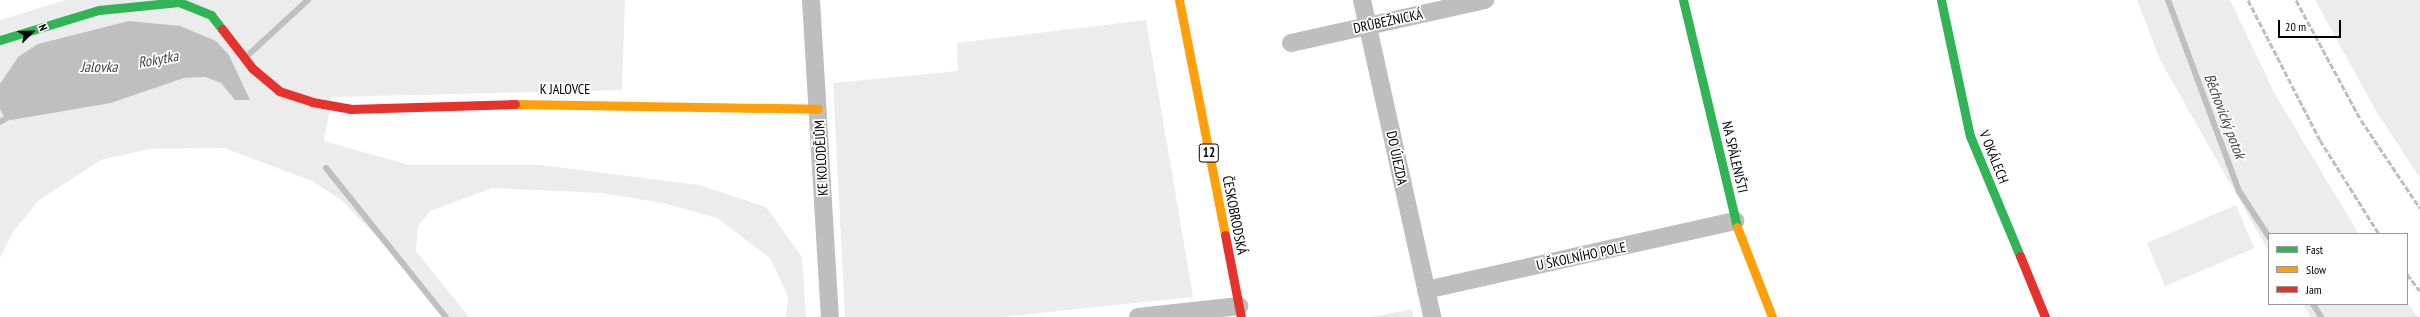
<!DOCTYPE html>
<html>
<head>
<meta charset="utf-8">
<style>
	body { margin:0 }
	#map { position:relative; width:2420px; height:317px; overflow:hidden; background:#fff; font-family:"PT Sans Narrow",sans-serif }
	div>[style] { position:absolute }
	.green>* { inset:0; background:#ececec; transform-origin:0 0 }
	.water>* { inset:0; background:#bfbfbf }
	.stream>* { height:6px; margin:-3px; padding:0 3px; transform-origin:3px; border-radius:3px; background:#bfbfbf }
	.street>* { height:18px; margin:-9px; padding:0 9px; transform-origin:9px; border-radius:9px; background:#bebebe }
	.fast>* { height:9px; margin:-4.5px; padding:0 4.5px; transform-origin:4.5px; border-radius:4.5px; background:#30b455 }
	.slow>* { height:9px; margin:-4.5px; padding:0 4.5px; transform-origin:4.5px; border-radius:4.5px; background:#ff9f0a }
	.jam>* { height:9px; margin:-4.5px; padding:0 4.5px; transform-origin:4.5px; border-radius:4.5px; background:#e5322d }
	.rail>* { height:3px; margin-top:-1.5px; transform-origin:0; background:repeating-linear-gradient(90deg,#bebebe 0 6px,transparent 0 8px) }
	span { translate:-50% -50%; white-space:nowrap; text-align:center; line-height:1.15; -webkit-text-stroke:3.5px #fff; paint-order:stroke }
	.shield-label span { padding:1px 3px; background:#fff; border:1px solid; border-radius:3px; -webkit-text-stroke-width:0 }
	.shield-label { font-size:13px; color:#000; font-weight:700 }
	.street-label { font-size:14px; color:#000 }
	.water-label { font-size:15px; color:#444; font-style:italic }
	.legend { position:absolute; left:2268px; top:233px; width:140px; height:72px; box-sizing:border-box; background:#fff; border:1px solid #999; margin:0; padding:5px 7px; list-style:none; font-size:12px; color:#000 }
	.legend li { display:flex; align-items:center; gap:8px; height:20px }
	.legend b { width:20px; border:1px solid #999 }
	.north { position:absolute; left:12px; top:12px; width:40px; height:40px; -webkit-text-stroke:3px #fff; paint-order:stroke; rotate:67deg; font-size:11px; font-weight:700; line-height:16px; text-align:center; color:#000 }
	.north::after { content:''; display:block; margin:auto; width:14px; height:18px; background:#000; clip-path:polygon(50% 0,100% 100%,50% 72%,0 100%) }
	.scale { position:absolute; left:2278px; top:20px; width:63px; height:18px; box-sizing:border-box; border:2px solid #000; border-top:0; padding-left:5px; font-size:12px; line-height:14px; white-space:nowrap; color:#000; -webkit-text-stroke:3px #fff; paint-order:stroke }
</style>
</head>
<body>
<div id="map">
	<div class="green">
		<i style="clip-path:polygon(66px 0,625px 0,622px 90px,332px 97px,324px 141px,409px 165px,541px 165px,699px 185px,766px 207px,802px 257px,806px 317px,786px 317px,788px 297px,770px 258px,717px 218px,663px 203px,602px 193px,492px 188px,430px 211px,418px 226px,416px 251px,469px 317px,444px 317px,386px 246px,341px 200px,312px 181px,224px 148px,150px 149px,101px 160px,39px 200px,13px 232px,0 258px,0 109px,7px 116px,82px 108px,111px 103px,184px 78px,205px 77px,221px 83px,235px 100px,250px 100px,229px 55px,0 84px,0 20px)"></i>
		<i style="clip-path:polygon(2137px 0,2230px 0,2276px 96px,2359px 234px,2269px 234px,2269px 252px,2160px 60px)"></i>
		<i style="clip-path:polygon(2315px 0,2420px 0,2420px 178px,2376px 111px)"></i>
		<i style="clip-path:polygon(1146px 20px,1193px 297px,1001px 317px,845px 317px,833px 83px,958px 71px,957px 43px)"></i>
		<i style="left:2236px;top:205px;width:47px;height:97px;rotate:67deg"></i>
		<i style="clip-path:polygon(2407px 302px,2418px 317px,2311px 317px,2302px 304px)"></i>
		<i style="clip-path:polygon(1412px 309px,1413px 317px,1370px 317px)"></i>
	</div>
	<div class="water">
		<i style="clip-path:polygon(129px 21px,180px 26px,216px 41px,229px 55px,250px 100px,235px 100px,221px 83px,205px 77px,184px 78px,111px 103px,11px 120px,4px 117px,0 109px,0 84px,18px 57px,38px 44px)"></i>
	</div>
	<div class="stream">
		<i style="left:2168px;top:0;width:204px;rotate:69.6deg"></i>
		<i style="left:2239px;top:191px;width:55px;rotate:56.9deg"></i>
		<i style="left:247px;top:56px;width:83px;rotate:-42.6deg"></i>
		<i style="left:0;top:122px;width:14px;rotate:-30deg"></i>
		<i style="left:326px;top:168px;width:191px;rotate:51.2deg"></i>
		<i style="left:2313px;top:304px;width:15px;rotate:58deg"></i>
	</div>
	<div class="street">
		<i style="left:811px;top:0;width:318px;rotate:86.6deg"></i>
		<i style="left:1362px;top:0;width:325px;rotate:77.5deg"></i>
		<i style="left:1291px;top:43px;width:199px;rotate:-12.5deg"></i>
		<i style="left:1426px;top:290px;width:317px;rotate:-12.6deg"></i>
		<i style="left:1138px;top:317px;width:102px;rotate:-6.2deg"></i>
	</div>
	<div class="fast">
		<i style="left:1683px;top:0;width:233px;rotate:76.6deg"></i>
		<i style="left:1941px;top:0;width:139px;rotate:78deg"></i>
		<i style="left:1970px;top:136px;width:130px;rotate:67.4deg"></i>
		<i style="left:0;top:40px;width:103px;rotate:-16.9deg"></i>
		<i style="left:99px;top:10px;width:80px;rotate:-5.7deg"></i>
		<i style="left:179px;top:2px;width:35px;rotate:22deg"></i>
		<i style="left:211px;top:15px;width:18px;rotate:52deg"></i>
	</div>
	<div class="slow">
		<i style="left:1179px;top:0;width:239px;rotate:78.9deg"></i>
		<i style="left:515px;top:104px;width:303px;rotate:0.9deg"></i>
		<i style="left:1737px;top:227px;width:97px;rotate:68.7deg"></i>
	</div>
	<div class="jam">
		<i style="left:222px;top:29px;width:49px;rotate:52.4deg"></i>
		<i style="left:252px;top:68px;width:35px;rotate:40deg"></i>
		<i style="left:279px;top:91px;width:35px;rotate:18deg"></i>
		<i style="left:312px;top:102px;width:39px;rotate:10deg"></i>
		<i style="left:350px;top:109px;width:165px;rotate:-1.7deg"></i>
		<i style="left:1225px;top:235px;width:84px;rotate:79deg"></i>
		<i style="left:2020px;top:256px;width:66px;rotate:67.7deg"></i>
	</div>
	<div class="rail">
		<i style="left:2248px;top:0;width:157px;rotate:62.8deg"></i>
		<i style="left:2320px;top:140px;width:111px;rotate:57.9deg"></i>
		<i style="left:2296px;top:0;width:136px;rotate:61.6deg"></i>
		<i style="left:2361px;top:120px;width:106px;rotate:56.2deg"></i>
		<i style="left:2407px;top:274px;width:21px;rotate:53deg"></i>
	</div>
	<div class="shield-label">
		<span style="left:1209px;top:153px">12</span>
	</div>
	<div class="street-label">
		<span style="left:1388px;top:21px;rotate:-12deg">DRŮBEŽNICKÁ</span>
		<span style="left:565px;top:89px">K JALOVCE</span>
		<span style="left:1735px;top:157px;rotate:77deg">NA SPÁLENIŠTI</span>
		<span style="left:1994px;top:157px;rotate:68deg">V OKÁLECH</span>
		<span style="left:821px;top:158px;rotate:-93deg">KE KOLODĚJŮM</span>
		<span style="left:1397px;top:158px;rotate:78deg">DO ÚJEZDA</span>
		<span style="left:1235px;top:215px;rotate:79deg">ČESKOBRODSKÁ</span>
		<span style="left:1581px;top:256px;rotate:-12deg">U ŠKOLNÍHO POLE</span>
	</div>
	<div class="water-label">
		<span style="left:158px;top:59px;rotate:-10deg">Rokytka</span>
		<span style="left:99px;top:67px">Jalovka</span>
		<span style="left:2225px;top:116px;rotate:69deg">Běchovický potok</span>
	</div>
	<ul class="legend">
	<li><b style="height:5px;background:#30b455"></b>Fast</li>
	<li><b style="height:5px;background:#ff9f0a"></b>Slow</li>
	<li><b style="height:5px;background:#e5322d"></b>Jam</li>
	</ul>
	<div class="north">N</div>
	<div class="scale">20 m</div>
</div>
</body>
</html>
